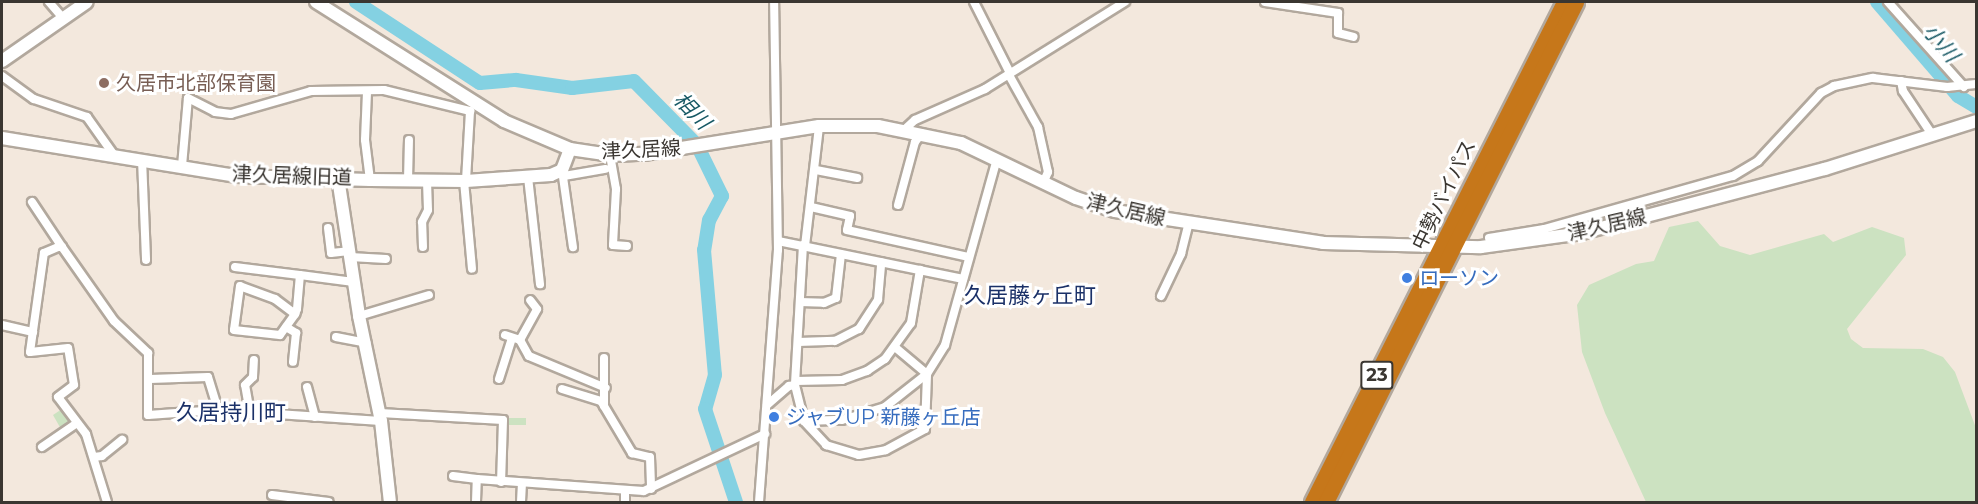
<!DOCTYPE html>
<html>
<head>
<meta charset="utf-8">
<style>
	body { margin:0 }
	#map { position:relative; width:1978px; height:504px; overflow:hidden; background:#f3e8dd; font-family:Montserrat,"Noto Sans JP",sans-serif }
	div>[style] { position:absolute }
	.green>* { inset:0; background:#cce2c1; transform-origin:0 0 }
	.river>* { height:14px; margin:-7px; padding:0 7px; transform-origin:7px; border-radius:7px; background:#84d1e2 }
	.roads { filter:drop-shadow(2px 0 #b2a89d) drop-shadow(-2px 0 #b2a89d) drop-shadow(0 2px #b2a89d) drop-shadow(0 -2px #b2a89d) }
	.street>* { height:8px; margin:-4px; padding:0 4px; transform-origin:4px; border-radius:4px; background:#fff }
	.secondary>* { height:12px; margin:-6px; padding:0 6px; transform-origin:6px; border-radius:6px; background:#fff }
	.highway>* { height:15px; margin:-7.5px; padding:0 7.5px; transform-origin:7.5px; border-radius:7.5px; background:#c6771a }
	.dots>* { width:16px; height:16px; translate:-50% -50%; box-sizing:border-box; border:3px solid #fff; border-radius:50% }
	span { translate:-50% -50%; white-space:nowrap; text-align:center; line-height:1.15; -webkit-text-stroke:6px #fff; paint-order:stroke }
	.shield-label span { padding:2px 4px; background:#fff; border:2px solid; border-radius:4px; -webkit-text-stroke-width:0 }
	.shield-label { font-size:18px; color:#3a3631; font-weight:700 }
	.education-label { font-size:20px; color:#785e54 }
	.left { translate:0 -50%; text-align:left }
	.street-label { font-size:20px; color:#3a3631 }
	.shop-label { font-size:20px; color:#366cbe }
	.water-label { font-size:21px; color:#185965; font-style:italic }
	.quarter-label { font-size:22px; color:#1b3168 }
	.frame { position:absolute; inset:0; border:3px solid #3a3631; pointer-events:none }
</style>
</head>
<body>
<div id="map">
	<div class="green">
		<i style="clip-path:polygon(1698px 221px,1720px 246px,1750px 255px,1824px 234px,1833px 242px,1872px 227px,1904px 238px,1906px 255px,1847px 329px,1851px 339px,1863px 348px,1923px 349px,1943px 357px,1955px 372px,1976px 428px,1976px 502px,1646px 502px,1605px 413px,1582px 352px,1577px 305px,1589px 285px,1636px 264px,1654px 261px,1669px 227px)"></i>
		<i style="clip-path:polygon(62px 409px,71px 420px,61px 429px,53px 415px)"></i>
		<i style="left:507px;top:418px;width:19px;height:7px"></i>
	</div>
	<div class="river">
		<i style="left:356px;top:2px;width:148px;rotate:33.2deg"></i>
		<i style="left:480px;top:83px;width:36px;rotate:-5deg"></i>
		<i style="left:516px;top:80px;width:57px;rotate:8.1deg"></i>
		<i style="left:572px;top:88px;width:62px;rotate:-6.4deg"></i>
		<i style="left:634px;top:81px;width:90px;rotate:45.5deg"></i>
		<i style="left:697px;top:145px;width:57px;rotate:63.9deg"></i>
		<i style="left:722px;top:196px;width:27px;rotate:118deg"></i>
		<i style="left:709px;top:220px;width:30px;rotate:99deg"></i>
		<i style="left:704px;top:250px;width:125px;rotate:85deg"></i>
		<i style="left:715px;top:375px;width:35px;rotate:106deg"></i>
		<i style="left:705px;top:409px;width:98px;rotate:71.6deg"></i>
		<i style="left:1877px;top:2px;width:124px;rotate:49.2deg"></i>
		<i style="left:1958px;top:96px;width:21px;rotate:31deg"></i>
	</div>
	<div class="roads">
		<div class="street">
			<i style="left:49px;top:2px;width:21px;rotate:49deg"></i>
			<i style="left:974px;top:2px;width:80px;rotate:63.1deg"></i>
			<i style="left:1265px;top:2px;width:74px;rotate:8.6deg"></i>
			<i style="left:1338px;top:13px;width:20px;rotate:90deg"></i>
			<i style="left:1338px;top:33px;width:16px;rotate:14deg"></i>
			<i style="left:1888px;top:2px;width:114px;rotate:48.2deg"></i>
			<i style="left:1009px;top:75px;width:60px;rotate:60.9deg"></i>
			<i style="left:1038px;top:127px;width:46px;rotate:77.5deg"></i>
			<i style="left:1048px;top:172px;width:12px;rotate:114deg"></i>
			<i style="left:2px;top:76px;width:39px;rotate:36deg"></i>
			<i style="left:34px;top:99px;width:56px;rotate:18.8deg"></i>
			<i style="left:87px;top:117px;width:47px;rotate:54.6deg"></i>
			<i style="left:1901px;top:81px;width:10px;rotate:79deg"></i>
			<i style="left:1903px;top:91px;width:54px;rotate:56.3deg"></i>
			<i style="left:367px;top:92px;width:48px;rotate:92.4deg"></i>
			<i style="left:365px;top:140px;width:40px;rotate:82.9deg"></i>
			<i style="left:903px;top:131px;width:16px;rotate:-43deg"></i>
			<i style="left:915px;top:120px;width:77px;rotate:-23.9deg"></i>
			<i style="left:985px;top:89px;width:165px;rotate:-31.9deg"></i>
			<i style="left:610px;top:155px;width:35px;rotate:80deg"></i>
			<i style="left:616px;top:189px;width:56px;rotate:93.1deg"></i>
			<i style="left:613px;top:245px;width:14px;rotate:4deg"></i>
			<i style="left:142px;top:159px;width:101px;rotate:87.7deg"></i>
			<i style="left:182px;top:166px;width:68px;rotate:-85deg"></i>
			<i style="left:188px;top:98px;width:30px;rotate:27deg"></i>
			<i style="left:215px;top:112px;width:16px;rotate:7deg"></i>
			<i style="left:231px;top:114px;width:83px;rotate:-16deg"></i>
			<i style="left:311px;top:91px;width:73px;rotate:-0.8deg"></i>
			<i style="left:384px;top:90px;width:89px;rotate:13.7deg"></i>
			<i style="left:470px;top:111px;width:70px;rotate:93.3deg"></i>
			<i style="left:562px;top:170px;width:78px;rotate:81.9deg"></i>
			<i style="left:816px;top:170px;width:42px;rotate:11deg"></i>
			<i style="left:564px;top:176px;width:42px;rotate:-9.7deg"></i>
			<i style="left:528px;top:177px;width:108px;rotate:83.6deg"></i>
			<i style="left:408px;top:180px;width:40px;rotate:-88.6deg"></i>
			<i style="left:464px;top:181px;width:88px;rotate:84.8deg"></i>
			<i style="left:32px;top:202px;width:54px;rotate:56.3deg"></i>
			<i style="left:898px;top:205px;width:65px;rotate:-74.9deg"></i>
			<i style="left:915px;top:142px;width:11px;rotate:-52deg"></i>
			<i style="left:811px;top:207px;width:40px;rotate:13deg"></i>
			<i style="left:850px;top:216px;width:14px;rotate:102deg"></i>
			<i style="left:847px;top:230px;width:125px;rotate:12.5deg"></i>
			<i style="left:328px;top:228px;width:25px;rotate:83deg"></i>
			<i style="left:331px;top:253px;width:18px;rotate:-6deg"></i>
			<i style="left:1489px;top:238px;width:56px;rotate:-9.3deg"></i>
			<i style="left:1544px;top:229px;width:196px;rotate:-15.7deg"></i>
			<i style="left:1733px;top:176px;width:29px;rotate:-31deg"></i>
			<i style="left:1758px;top:161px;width:93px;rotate:-47.2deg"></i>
			<i style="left:1821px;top:93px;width:15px;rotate:-28deg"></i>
			<i style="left:1834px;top:86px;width:40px;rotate:-12deg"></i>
			<i style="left:1873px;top:78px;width:75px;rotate:6.9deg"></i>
			<i style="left:1947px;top:87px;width:29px;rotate:-6deg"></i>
			<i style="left:778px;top:241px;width:189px;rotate:11.6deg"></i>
			<i style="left:803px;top:245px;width:140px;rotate:93.3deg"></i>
			<i style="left:795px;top:385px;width:37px;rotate:76deg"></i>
			<i style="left:804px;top:421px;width:38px;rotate:-2deg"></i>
			<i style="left:842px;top:420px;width:45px;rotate:-16.8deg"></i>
			<i style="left:885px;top:407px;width:53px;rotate:-38.2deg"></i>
			<i style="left:927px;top:374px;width:34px;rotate:-58deg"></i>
			<i style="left:945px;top:345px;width:193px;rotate:-74.4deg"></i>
			<i style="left:805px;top:246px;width:121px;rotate:-83.3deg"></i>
			<i style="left:423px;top:247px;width:25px;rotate:-92deg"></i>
			<i style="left:422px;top:222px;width:13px;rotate:-63deg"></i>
			<i style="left:428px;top:210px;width:29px;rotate:-92deg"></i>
			<i style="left:350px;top:257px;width:36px;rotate:3deg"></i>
			<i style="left:235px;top:267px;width:65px;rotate:7deg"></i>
			<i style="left:1161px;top:296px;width:47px;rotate:-64.5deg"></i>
			<i style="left:1181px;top:254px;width:32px;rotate:-76deg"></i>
			<i style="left:800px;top:302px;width:24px;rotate:2deg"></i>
			<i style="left:824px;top:303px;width:13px;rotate:-23deg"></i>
			<i style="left:836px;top:298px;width:44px;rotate:-83.5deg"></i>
			<i style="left:295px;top:314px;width:25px;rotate:-143deg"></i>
			<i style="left:275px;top:299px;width:37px;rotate:-160deg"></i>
			<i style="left:240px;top:286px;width:44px;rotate:97.8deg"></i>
			<i style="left:234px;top:330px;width:46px;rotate:6.2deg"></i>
			<i style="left:280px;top:335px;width:26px;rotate:-54deg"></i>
			<i style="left:295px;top:314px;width:5px;rotate:-68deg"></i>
			<i style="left:297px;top:309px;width:34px;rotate:-85deg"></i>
			<i style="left:300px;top:275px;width:54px;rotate:7.4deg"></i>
			<i style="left:359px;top:316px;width:73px;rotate:-16.7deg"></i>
			<i style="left:2px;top:325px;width:32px;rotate:13deg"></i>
			<i style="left:286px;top:327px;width:12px;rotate:31deg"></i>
			<i style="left:296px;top:333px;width:29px;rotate:96deg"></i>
			<i style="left:505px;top:335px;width:16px;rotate:18deg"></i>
			<i style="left:520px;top:340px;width:18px;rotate:61deg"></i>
			<i style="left:529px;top:356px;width:83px;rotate:22.6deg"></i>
			<i style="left:336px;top:337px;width:31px;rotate:11deg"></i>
			<i style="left:520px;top:340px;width:35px;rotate:-61deg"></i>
			<i style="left:537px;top:309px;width:11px;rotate:-128deg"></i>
			<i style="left:798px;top:342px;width:37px;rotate:-2deg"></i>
			<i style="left:835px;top:341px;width:27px;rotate:-27deg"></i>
			<i style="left:859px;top:329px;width:35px;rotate:-57deg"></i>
			<i style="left:878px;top:300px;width:38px;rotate:-85deg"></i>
			<i style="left:604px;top:358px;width:48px;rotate:90deg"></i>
			<i style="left:150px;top:379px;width:58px;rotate:-2deg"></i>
			<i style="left:208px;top:377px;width:34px;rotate:73deg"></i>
			<i style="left:499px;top:379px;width:43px;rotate:-72.4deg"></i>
			<i style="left:796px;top:381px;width:46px;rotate:-1.2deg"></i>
			<i style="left:842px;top:380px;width:27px;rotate:-20deg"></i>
			<i style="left:867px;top:371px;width:22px;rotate:-34deg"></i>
			<i style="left:885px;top:359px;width:44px;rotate:-54.2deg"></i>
			<i style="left:911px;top:323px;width:54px;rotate:-80.4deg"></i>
			<i style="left:307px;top:387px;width:31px;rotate:75deg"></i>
			<i style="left:562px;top:389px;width:41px;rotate:17.1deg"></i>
			<i style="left:601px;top:401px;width:61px;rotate:59.2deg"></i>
			<i style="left:632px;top:453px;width:18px;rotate:13deg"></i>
			<i style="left:650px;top:457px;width:32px;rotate:88deg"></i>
			<i style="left:767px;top:405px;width:29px;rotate:-41deg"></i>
			<i style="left:789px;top:386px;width:6px;rotate:-9deg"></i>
			<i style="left:250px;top:413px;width:28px;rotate:-100deg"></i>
			<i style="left:245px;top:385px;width:11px;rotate:-45deg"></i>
			<i style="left:253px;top:377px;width:17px;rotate:-87deg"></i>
			<i style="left:380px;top:413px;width:123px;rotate:3.3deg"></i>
			<i style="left:503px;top:420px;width:62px;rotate:91.8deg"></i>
			<i style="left:804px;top:421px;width:33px;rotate:47deg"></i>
			<i style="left:826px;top:445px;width:34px;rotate:17deg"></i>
			<i style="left:859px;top:455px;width:27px;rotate:-10deg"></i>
			<i style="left:886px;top:450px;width:44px;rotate:-28.3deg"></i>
			<i style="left:925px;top:429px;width:55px;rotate:-87.9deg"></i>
			<i style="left:927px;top:374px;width:40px;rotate:-140deg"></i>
			<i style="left:42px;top:447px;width:42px;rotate:-34.4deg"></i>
			<i style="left:94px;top:457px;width:8px;rotate:-7deg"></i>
			<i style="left:102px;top:456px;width:26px;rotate:-39deg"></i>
			<i style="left:453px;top:476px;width:24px;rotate:7deg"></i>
			<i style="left:625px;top:491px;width:11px;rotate:90deg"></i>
			<i style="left:272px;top:495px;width:57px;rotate:7deg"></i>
			<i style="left:107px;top:502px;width:71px;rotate:-107.2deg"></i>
			<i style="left:86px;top:434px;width:46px;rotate:-127.1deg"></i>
			<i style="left:58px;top:397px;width:20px;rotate:-37deg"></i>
			<i style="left:74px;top:385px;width:37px;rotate:-99deg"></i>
			<i style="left:68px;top:348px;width:38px;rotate:174deg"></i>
			<i style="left:30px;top:352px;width:100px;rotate:-82deg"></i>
			<i style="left:44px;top:253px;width:15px;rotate:-23deg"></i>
			<i style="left:58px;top:247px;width:4px"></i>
			<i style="left:62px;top:247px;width:90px;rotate:54.9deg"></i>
			<i style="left:114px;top:321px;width:47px;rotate:43.3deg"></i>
			<i style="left:148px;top:353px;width:62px;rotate:90deg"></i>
			<i style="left:148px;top:415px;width:70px;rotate:-4.1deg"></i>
			<i style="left:218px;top:410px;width:163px;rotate:3.9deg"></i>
			<i style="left:476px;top:502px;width:23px;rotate:-88deg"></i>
			<i style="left:477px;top:479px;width:167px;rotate:4.1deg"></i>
			<i style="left:644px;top:491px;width:134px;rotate:-25.2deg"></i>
			<i style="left:521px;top:502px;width:18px;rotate:-87deg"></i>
			<i style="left:759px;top:502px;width:253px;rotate:-85.7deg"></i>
			<i style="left:778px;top:250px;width:248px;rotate:-90.9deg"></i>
		</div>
		<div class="secondary">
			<i style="left:316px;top:2px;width:222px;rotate:32.3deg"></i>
			<i style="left:504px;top:121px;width:72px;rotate:23deg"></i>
			<i style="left:570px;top:149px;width:40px;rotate:8.5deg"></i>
			<i style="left:610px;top:155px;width:34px;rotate:-2deg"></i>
			<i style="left:644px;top:154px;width:177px;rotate:-9.1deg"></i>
			<i style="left:819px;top:126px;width:59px"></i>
			<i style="left:878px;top:126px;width:85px;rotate:11.6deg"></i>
			<i style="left:961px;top:143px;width:127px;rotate:25.6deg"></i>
			<i style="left:1076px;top:198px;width:41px;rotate:18.4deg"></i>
			<i style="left:1115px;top:211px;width:210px;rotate:8.7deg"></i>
			<i style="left:1323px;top:243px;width:158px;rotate:1.5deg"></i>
			<i style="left:1481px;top:247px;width:102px;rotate:-7.9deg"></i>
			<i style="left:1582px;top:233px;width:251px;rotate:-14.8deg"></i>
			<i style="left:1825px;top:169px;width:158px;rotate:-17.6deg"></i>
			<i style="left:2px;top:61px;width:103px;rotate:-34.8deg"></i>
			<i style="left:2px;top:138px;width:238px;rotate:9.2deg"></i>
			<i style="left:237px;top:176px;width:133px;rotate:1.7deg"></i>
			<i style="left:370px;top:180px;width:96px;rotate:0.6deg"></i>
			<i style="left:466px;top:181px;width:85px;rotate:-4deg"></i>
			<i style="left:551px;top:175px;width:12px;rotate:-24deg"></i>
			<i style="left:562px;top:170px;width:22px;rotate:-69deg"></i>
			<i style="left:338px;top:178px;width:140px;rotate:81.3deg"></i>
			<i style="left:359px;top:316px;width:107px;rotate:78.2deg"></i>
			<i style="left:381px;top:421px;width:81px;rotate:83.7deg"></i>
		</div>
		<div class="highway">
			<i style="left:1312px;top:502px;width:560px;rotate:-63.25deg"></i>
			<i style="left:1326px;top:502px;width:559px;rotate:-63.43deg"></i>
		</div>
	</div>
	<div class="dots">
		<i style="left:104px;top:83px;background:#8d6e63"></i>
		<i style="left:1407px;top:278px;background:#3f7fe0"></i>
		<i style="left:774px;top:417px;background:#3f7fe0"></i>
	</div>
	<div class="shield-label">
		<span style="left:1377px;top:375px">23</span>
	</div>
	<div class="education-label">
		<span class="left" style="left:116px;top:83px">久居市北部保育園</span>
	</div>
	<div class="street-label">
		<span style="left:641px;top:150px;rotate:-3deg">津久居線</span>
		<span style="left:292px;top:176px;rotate:2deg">津久居線旧道</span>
		<span style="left:1444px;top:195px;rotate:-64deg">中勢バイパス</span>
		<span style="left:1126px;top:210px;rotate:13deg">津久居線</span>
		<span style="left:1607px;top:225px;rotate:-13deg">津久居線</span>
	</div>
	<div class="shop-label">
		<span class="left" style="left:1419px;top:278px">ローソン</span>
		<span class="left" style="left:786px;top:417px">ジャブUP 新藤ヶ丘店</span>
	</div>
	<div class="water-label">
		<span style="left:1941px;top:43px;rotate:50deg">小川</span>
		<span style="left:692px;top:111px;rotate:46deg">相川</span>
	</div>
	<div class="quarter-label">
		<span style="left:1030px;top:296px">久居藤ヶ丘町</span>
		<span style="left:231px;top:413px">久居持川町</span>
	</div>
	<div class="frame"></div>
</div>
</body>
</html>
